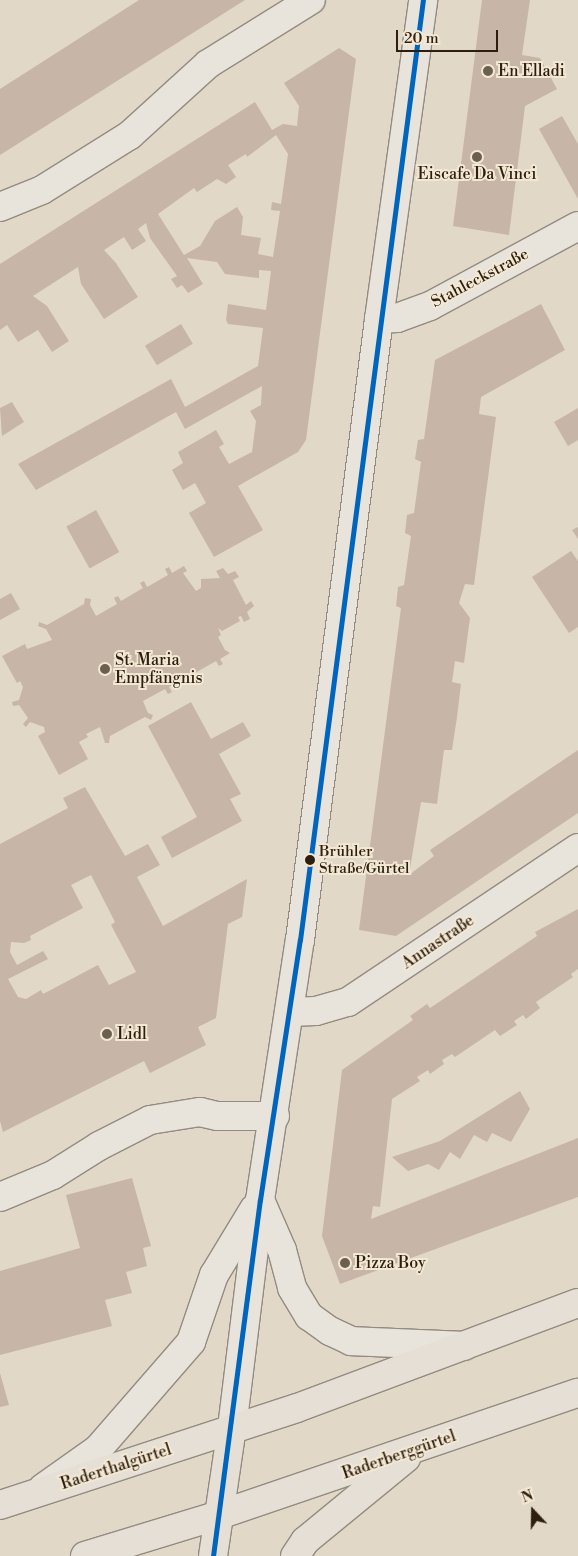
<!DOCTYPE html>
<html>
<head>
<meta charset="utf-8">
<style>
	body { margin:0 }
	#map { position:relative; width:578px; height:1556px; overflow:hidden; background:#e2d8c8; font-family:"Libre Bodoni",serif }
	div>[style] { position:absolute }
	.building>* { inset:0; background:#c7b5a7; transform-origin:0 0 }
	.roads { filter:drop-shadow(1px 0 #938b80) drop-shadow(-1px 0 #938b80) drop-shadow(0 1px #938b80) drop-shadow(0 -1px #938b80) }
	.minor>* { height:28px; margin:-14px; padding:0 14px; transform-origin:14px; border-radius:14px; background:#e8e3db }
	.major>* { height:28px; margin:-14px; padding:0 14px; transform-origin:14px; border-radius:14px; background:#e5dfd5 }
	.bus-1>* { height:5px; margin:-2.5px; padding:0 2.5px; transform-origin:2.5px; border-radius:2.5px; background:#0065bd }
	.dots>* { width:14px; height:14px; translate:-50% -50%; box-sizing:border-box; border:2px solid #f3e8d4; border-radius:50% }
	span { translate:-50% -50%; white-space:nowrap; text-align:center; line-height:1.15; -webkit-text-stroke:4px #f3e8d4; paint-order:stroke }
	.bus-label { font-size:15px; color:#2d1e0e }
	.left { translate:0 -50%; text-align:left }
	.poi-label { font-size:16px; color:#2d1e0e }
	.street-label { font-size:16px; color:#2d1e0e }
	.north { position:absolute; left:508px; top:1486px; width:50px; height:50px; -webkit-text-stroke:4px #f3e8d4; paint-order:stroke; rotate:339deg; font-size:14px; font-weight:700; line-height:20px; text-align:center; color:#2d1e0e }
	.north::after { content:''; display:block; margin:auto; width:18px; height:22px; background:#2d1e0e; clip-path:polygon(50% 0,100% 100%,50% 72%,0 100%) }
	.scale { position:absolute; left:396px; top:30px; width:102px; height:22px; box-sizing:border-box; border:2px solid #2d1e0e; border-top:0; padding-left:6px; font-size:15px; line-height:18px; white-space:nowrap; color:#2d1e0e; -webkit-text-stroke:4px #f3e8d4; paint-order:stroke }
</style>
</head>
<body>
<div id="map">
	<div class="building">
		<i style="clip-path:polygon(139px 0,245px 0,0 155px,0 89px)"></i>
		<i style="clip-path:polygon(482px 0,530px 0,522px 55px,540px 58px,557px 89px,525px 106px,509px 235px,453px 226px)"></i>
		<i style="clip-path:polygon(evenodd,339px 48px,356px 59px,306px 440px,298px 452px,238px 486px,263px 530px,214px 557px,189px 513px,206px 503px,195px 483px,183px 490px,172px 470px,183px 463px,178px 452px,216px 430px,224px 444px,219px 447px,229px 464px,252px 452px,256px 421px,250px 411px,261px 405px,262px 386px,185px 429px,176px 412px,36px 490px,18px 464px,171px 379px,185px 407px,258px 366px,263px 328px,228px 324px,226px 320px,228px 304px,266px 310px,271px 271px,259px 270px,259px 278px,225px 274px,217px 262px,187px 258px,203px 284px,188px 293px,182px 285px,177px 288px,171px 279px,177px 276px,150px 238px,146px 223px,138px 229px,146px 241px,132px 250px,124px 237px,104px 250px,116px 263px,138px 297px,104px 319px,81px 284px,78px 267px,33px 296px,47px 306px,69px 341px,52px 352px,38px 330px,18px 342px,7px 325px,0 330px,0 264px,255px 102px,272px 130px,283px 124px,297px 126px,299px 106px,284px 83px,339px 48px,276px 135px,288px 154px,281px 204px,272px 202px,271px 210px,280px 211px,273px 257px,258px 254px,261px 238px,241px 235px,243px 217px,237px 207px,215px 221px,200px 246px,184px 255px,158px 214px,194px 188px,197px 192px,217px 179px,226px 184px,236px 177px,228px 165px,246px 154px,247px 157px,276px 135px)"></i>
		<i style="clip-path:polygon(562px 116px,578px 144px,578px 199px,539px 129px)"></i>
		<i style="clip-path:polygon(541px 304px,565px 350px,481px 397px,479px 414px,496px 417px,474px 585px,465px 584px,459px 603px,470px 618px,464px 663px,455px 661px,452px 682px,461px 684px,457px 717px,452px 750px,444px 750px,437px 804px,421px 802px,409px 875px,434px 856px,430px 850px,578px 750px,578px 813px,396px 936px,359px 930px,401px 608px,396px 606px,398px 587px,404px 585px,411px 536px,405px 533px,407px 515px,414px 513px,421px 462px,415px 459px,418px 440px,424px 439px,435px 360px)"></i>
		<i style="left:181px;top:324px;width:23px;height:42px;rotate:59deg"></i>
		<i style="clip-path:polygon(12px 402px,24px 422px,2px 436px,0 408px)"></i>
		<i style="clip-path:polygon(578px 408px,578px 440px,568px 446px,554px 422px)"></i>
		<i style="left:96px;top:510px;width:48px;height:34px;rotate:61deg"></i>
		<i style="clip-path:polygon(578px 527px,578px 539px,572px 530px)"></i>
		<i style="clip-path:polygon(571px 551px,578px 561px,578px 627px,569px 633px,532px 577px)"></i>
		<i style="clip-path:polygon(184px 566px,187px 571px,183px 573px,196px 591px,201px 588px,201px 579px,220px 578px,216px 571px,223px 568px,228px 574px,235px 571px,239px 577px,233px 580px,246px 605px,251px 601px,254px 606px,247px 612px,250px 619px,244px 622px,241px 616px,238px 617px,240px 621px,222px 631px,218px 628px,221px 635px,218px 637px,225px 650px,230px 653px,220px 659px,223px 664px,219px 666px,216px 661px,195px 673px,198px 678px,194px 680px,191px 675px,169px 687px,172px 692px,168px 694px,165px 689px,143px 701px,148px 713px,153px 715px,151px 720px,145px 717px,110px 736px,109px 743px,105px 743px,100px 727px,86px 734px,88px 737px,79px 742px,88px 759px,59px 775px,38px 736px,45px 732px,44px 727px,30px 722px,26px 727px,23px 724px,28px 718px,19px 705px,13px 706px,12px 702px,19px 700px,23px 687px,20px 681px,17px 683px,2px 656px,25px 644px,27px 649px,52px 640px,46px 629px,38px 626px,39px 622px,47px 625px,84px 604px,85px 598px,91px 599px,90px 605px,96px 616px,117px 604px,114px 598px,118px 596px,121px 601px,143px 588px,140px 583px,144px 581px,147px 587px,168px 575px,165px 569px,169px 567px,172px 573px)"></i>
		<i style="clip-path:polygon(11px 593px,20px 609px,0 620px,0 599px)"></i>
		<i style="clip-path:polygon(191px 702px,211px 739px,243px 722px,251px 736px,219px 754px,241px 794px,230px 799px,242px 821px,172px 858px,161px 837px,197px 817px,148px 726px)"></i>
		<i style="clip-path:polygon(evenodd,85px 787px,125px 856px,148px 844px,160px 865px,137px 877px,163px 926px,247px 879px,242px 917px,228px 924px,216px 1018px,198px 1027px,206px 1045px,150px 1073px,144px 1061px,3px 1132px,0 1121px,0 844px,68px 808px,63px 798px,85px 787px,91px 875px,115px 922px,111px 925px,136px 972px,109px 985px,98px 965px,43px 994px,41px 990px,26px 999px,18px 997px,8px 979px,48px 959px,43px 951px,17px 965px,10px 952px,11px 942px,24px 943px,31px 940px,30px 936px,83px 908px,71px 885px,91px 875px)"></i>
		<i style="clip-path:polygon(578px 909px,578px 969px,571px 974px,573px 977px,536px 1002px,540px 1008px,526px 1019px,523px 1015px,514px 1021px,517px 1025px,500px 1036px,495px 1030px,455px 1057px,452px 1054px,442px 1060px,444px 1064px,430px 1074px,428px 1070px,417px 1077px,420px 1081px,392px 1099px,380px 1207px,373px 1206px,371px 1219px,578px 1138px,578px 1197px,340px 1284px,322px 1236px,342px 1070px,413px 1020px,410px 1016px,427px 1004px,430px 1008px,537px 936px,535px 932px)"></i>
		<i style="clip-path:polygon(520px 1091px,530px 1109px,511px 1142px,492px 1133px,487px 1142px,474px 1135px,460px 1159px,450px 1152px,439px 1170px,428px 1164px,408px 1171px,392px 1157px,440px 1141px)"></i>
		<i style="clip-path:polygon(132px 1178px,151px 1246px,143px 1248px,147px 1266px,126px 1272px,132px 1293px,105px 1300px,112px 1326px,0 1355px,0 1271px,80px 1248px,66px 1195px)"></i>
		<i style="clip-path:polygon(0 1373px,9px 1405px,0 1407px)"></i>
	</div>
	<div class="roads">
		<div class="minor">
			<i style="left:0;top:207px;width:45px;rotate:-22deg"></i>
			<i style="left:42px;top:190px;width:104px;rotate:-32deg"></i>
			<i style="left:130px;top:135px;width:105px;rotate:-42.3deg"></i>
			<i style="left:208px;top:64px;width:121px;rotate:-31.9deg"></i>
			<i style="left:379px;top:319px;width:18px;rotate:-3deg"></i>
			<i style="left:397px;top:318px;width:35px;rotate:-20deg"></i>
			<i style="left:430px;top:306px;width:168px;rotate:-28.4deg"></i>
			<i style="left:289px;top:1012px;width:27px;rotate:-2deg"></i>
			<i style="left:316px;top:1011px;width:33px;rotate:-16deg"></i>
			<i style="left:348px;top:1002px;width:277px;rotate:-33.8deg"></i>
			<i style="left:0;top:1197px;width:57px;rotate:-22.5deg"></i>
			<i style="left:53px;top:1175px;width:54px;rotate:-32.2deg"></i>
			<i style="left:99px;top:1146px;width:57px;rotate:-27deg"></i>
			<i style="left:150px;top:1120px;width:51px;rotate:-9.1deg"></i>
			<i style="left:200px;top:1112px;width:18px;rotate:13deg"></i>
			<i style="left:218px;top:1116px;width:57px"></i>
			<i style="left:260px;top:1200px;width:55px;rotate:66.3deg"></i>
			<i style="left:282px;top:1250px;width:39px;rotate:75deg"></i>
			<i style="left:292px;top:1288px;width:33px;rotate:59deg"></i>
			<i style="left:309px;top:1316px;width:26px;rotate:36deg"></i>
			<i style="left:330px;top:1331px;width:23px;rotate:25deg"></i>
			<i style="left:351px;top:1341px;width:113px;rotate:2.5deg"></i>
			<i style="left:232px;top:1428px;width:230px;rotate:-83deg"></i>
			<i style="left:260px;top:1200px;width:263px;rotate:-81.3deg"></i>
			<i style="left:300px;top:940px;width:626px;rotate:-82.75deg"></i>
			<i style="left:379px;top:319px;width:322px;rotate:-82.1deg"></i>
			<i style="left:43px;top:1488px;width:67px;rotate:-35.3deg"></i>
			<i style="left:98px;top:1449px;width:142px;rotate:-49deg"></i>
			<i style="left:191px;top:1342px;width:71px;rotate:-71.1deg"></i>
			<i style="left:214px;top:1275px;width:77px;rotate:-58.8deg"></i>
		</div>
		<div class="major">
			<i style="left:0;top:1505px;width:312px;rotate:-18.1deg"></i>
			<i style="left:297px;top:1408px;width:300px;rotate:-20.5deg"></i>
			<i style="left:85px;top:1556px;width:140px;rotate:-17deg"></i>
			<i style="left:219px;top:1515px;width:379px;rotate:-18.8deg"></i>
			<i style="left:213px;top:1556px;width:129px;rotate:-81.6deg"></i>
			<i style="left:295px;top:1556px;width:18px;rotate:-56deg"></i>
			<i style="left:305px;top:1541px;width:131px;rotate:-39.4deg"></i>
		</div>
	</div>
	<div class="bus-1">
		<i style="left:213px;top:1556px;width:359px;rotate:-82.5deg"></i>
		<i style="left:260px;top:1200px;width:263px;rotate:-81.3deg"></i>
		<i style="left:300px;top:940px;width:948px;rotate:-82.55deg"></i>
	</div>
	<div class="dots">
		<i style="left:488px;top:71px;background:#6c5f4f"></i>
		<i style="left:477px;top:157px;background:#6c5f4f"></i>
		<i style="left:105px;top:669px;background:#6c5f4f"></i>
		<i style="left:310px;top:860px;background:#2d1e0e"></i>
		<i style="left:107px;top:1034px;background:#6c5f4f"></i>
		<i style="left:345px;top:1263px;background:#6c5f4f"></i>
	</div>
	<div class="bus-label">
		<span class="left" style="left:319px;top:860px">Brühler<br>Straße/Gürtel</span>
	</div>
	<div class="poi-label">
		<span class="left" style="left:498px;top:71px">En Elladi</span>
		<span style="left:477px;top:174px">Eiscafe Da Vinci</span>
		<span class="left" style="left:115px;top:669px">St. Maria<br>Empfängnis</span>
		<span class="left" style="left:117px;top:1034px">Lidl</span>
		<span class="left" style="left:355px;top:1263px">Pizza Boy</span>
	</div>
	<div class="street-label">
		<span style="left:480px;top:278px;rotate:-28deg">Stahleckstraße</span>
		<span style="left:438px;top:942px;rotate:-34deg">Annastraße</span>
		<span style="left:399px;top:1455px;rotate:-19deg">Raderberggürtel</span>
		<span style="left:116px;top:1467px;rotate:-18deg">Raderthalgürtel</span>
	</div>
	<div class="north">N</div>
	<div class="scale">20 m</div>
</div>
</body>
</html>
